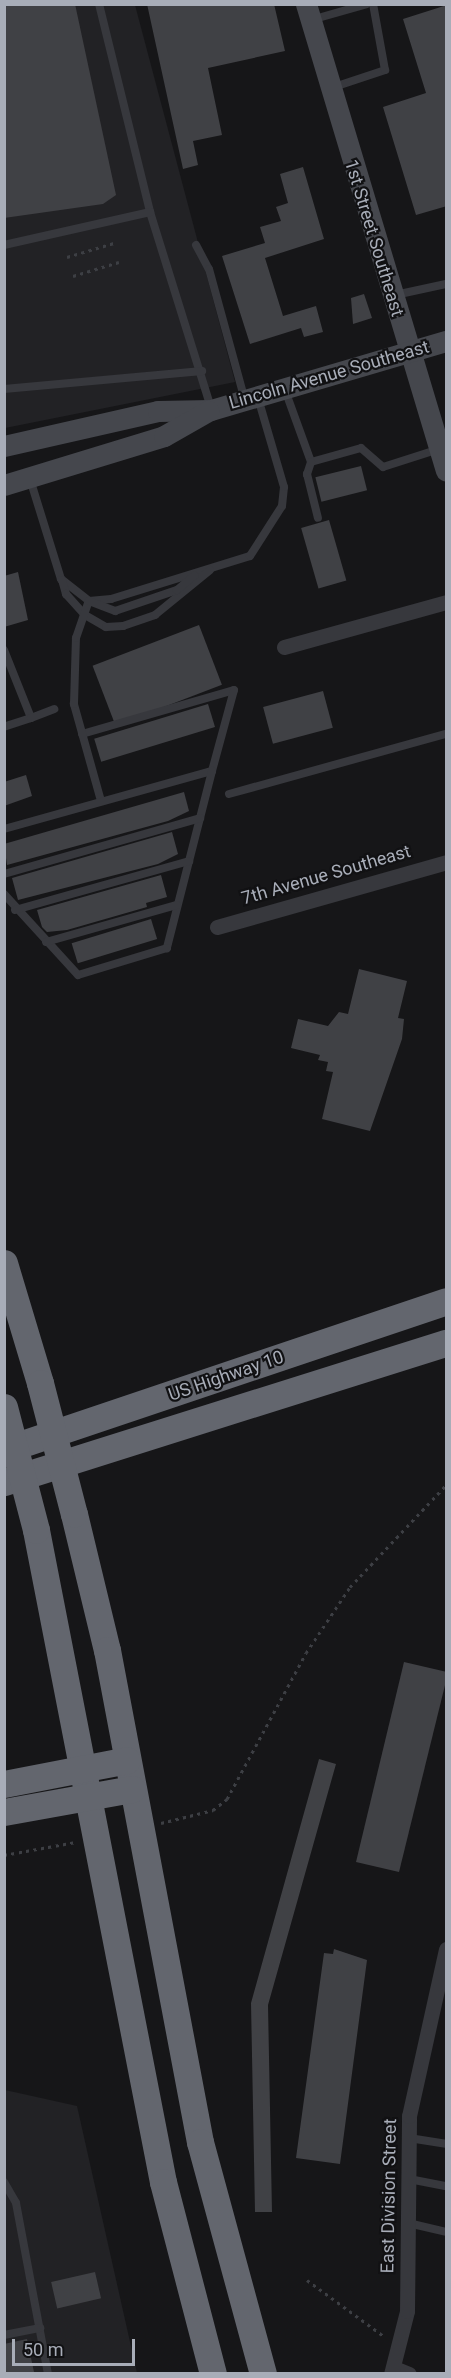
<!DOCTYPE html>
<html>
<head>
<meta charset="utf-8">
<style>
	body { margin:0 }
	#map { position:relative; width:451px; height:2378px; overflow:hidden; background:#161618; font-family:Roboto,sans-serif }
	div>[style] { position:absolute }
	.built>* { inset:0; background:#222225 }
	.building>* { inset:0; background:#404145; transform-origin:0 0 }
	.path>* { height:3px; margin-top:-1.5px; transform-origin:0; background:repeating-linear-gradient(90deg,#3d3f44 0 3px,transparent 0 7.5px) }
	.lane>* { height:8px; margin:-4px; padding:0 4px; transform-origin:4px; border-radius:4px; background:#37383d }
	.street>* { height:15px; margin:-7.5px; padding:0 7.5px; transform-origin:7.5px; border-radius:7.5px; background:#37383d }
	.secondary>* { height:21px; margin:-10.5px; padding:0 10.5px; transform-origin:10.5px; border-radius:10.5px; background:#45474d }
	.highway>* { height:27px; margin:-13.5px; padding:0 13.5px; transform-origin:13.5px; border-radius:13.5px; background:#63666e }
	.highway-bridge>* { height:27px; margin:-13.5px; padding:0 13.5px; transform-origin:13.5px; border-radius:13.5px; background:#63666e }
	span { translate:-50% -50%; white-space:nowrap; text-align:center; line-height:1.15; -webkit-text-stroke:4.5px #111113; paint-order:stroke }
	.street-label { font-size:18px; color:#a8adb8 }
	.frame { position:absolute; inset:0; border:6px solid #a8adb8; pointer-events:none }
	.scale { position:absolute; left:12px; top:2339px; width:123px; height:27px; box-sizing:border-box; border:3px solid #a8adb8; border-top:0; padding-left:8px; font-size:18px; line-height:21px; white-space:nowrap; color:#a8adb8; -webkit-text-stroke:4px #111113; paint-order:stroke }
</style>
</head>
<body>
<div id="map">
	<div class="built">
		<i style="clip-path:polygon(5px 5px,135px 5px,235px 382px,5px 428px)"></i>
		<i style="clip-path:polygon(5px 2090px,77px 2106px,137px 2373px,5px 2374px)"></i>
	</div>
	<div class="building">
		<i style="clip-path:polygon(4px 4px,75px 4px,116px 195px,103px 204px,4px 218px)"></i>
		<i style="clip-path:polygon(147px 4px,274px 4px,285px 51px,208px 68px,222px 135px,193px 141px,198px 165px,183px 169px)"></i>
		<i style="clip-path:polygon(447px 5px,447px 206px,416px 215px,383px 107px,426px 93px,403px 19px)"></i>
		<i style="clip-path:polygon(303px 167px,324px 239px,265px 258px,283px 316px,316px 306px,323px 332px,304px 337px,301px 328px,250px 344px,222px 256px,265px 243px,260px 227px,281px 221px,276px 207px,288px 203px,280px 174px)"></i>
		<i style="clip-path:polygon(364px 294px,372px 318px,353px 324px,351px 298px)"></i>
		<i style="left:361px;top:466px;width:25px;height:47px;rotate:76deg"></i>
		<i style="left:329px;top:520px;width:63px;height:29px;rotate:74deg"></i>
		<i style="clip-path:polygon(18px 572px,28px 620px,4px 627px,4px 576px)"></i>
		<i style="left:199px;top:625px;width:64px;height:114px;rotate:69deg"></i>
		<i style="left:323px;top:691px;width:38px;height:62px;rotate:75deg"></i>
		<i style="left:208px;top:704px;width:24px;height:119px;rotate:73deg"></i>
		<i style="clip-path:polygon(26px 775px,32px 796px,4px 806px,4px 782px)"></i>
		<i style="clip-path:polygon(184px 792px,189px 811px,168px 821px,7px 865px,4px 844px)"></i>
		<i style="clip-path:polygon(172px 832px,178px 854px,158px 864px,18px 900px,12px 878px)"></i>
		<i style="clip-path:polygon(161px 875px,167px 897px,146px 903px,147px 907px,67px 930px,47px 932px,42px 927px,37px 910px)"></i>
		<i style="left:151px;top:919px;width:21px;height:83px;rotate:73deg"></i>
		<i style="clip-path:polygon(359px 969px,407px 981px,398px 1018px,404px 1019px,402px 1039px,370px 1131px,322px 1119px,333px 1072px,326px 1071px,328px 1062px,318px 1060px,320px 1055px,291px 1048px,298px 1019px,328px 1026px,339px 1012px,348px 1014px)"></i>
		<i style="clip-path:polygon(404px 1662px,447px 1672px,447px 1677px,399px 1872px,356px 1862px)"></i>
		<i style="clip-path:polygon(319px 1759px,336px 1764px,268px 2005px,272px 2212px,255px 2212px,251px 2003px)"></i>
		<i style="clip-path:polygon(334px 1949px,367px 1960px,340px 2164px,296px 2158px,324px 1953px,333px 1954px)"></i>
		<i style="left:95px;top:2272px;width:27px;height:45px;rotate:77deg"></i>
		<i style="clip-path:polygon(27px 2339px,34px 2372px,4px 2373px,4px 2344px)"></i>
	</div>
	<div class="path">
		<i style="left:67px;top:257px;width:49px;rotate:-16.6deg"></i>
		<i style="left:73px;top:276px;width:48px;rotate:-16.9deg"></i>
		<i style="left:161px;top:1823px;width:54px;rotate:-14deg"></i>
		<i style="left:213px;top:1810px;width:18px;rotate:-38deg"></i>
		<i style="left:227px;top:1799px;width:166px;rotate:-61.6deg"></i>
		<i style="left:306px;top:1653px;width:79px;rotate:-56.3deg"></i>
		<i style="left:350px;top:1587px;width:140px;rotate:-46.7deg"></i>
		<i style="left:4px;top:1855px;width:73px;rotate:-10.2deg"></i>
		<i style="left:307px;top:2280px;width:97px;rotate:36.2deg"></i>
	</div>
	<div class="lane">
		<i style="left:99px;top:4px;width:214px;rotate:76.2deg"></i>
		<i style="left:150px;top:212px;width:205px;rotate:72.7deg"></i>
		<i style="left:311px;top:20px;width:58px;rotate:-15.9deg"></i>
		<i style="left:334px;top:87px;width:54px;rotate:-18.4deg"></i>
		<i style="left:385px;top:70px;width:67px;rotate:-100.3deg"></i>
		<i style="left:4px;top:245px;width:150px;rotate:-12.7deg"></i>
		<i style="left:196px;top:245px;width:27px;rotate:62deg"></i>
		<i style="left:209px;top:269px;width:133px;rotate:74.7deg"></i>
		<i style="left:395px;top:295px;width:52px;rotate:-12.2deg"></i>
		<i style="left:4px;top:389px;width:199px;rotate:-5.2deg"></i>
		<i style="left:285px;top:390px;width:77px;rotate:70.1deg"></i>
		<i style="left:311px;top:462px;width:52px;rotate:-15.6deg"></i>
		<i style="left:361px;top:448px;width:29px;rotate:41deg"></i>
		<i style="left:383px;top:467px;width:59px;rotate:-17.8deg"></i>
		<i style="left:311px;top:462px;width:13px;rotate:108deg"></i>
		<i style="left:307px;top:474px;width:45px;rotate:76deg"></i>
		<i style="left:30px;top:479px;width:105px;rotate:72.8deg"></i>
		<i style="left:61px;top:579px;width:36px;rotate:38deg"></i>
		<i style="left:89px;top:601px;width:22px;rotate:-5deg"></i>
		<i style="left:111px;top:599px;width:145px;rotate:-17.2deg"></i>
		<i style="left:250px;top:556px;width:59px;rotate:-57.4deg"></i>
		<i style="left:282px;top:506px;width:19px;rotate:-84deg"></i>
		<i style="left:284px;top:487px;width:93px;rotate:-106.3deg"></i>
		<i style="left:62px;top:580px;width:15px;rotate:74deg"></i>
		<i style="left:66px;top:594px;width:28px;rotate:48deg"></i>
		<i style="left:85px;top:615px;width:24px;rotate:30deg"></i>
		<i style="left:106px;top:627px;width:17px;rotate:-3deg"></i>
		<i style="left:123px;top:626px;width:34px;rotate:-19deg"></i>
		<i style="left:155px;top:615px;width:71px;rotate:-39.3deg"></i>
		<i style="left:4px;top:650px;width:73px;rotate:68.3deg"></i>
		<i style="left:31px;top:718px;width:28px;rotate:162deg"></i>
		<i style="left:31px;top:718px;width:25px;rotate:-21deg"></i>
		<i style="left:82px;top:734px;width:158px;rotate:-16.1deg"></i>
		<i style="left:234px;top:690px;width:84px;rotate:105.2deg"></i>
		<i style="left:229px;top:794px;width:225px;rotate:-15.5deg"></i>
		<i style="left:101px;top:801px;width:101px;rotate:-105.6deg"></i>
		<i style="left:74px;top:704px;width:66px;rotate:-88.3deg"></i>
		<i style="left:76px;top:638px;width:39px;rotate:-71deg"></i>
		<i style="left:89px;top:601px;width:28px;rotate:21deg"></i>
		<i style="left:115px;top:611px;width:65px;rotate:-18.7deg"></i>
		<i style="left:177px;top:590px;width:23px;rotate:-40deg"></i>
		<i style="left:4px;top:829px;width:216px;rotate:-15.6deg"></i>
		<i style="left:212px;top:771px;width:183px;rotate:104.3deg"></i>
		<i style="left:167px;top:948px;width:93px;rotate:163.1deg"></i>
		<i style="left:78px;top:975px;width:110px;rotate:-132.4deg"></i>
		<i style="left:4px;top:874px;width:204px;rotate:-15.9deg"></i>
		<i style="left:15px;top:910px;width:181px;rotate:-15.7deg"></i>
		<i style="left:46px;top:942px;width:136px;rotate:-15.8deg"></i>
		<i style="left:409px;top:2138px;width:37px;rotate:9deg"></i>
		<i style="left:409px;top:2179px;width:38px;rotate:11deg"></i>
		<i style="left:4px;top:2182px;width:24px;rotate:60deg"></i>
		<i style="left:16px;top:2203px;width:174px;rotate:79.4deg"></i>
		<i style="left:408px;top:2223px;width:39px;rotate:13deg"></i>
		<i style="left:4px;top:2335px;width:37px;rotate:-11deg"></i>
	</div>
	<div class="street">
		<i style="left:284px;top:647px;width:168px;rotate:-15.5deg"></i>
		<i style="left:217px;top:927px;width:238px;rotate:-15.8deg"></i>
		<i style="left:394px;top:2368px;width:16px;rotate:22deg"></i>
		<i style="left:391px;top:2374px;width:65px;rotate:-75.7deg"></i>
		<i style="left:407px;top:2311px;width:195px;rotate:-89.4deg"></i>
		<i style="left:409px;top:2116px;width:171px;rotate:-77.5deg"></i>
	</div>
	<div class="secondary">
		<i style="left:306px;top:4px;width:487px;rotate:73.3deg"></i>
		<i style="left:4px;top:446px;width:158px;rotate:-12.8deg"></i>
		<i style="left:158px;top:411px;width:53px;rotate:-1.1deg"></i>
		<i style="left:211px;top:410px;width:245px;rotate:-16.4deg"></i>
		<i style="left:4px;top:485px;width:167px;rotate:-17deg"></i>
		<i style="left:164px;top:436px;width:51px;rotate:-29.6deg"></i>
	</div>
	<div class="highway">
		<i style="left:4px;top:1263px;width:125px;rotate:73.3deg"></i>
		<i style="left:4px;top:1450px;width:466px;rotate:-18.6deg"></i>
		<i style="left:4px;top:1482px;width:463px;rotate:-17.5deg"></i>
		<i style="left:74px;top:1514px;width:140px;rotate:76.4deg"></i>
		<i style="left:107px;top:1650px;width:501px;rotate:79.3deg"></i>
		<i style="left:200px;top:2142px;width:240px;rotate:74.8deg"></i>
		<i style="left:36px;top:1530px;width:664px;rotate:78.98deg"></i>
		<i style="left:163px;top:2182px;width:198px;rotate:75.4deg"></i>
		<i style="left:4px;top:1784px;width:125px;rotate:-11deg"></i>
		<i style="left:4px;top:1812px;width:130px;rotate:-10.2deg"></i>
	</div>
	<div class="highway-bridge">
		<i style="left:40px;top:1383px;width:135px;rotate:75.5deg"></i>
		<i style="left:4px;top:1407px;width:127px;rotate:75.4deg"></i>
	</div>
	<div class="street-label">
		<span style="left:374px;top:238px;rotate:73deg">1st Street Southeast</span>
		<span style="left:329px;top:375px;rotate:-16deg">Lincoln Avenue Southeast</span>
		<span style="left:326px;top:875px;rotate:-16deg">7th Avenue Southeast</span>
		<span style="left:226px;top:1376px;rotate:-19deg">US Highway 10</span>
		<span style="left:389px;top:2196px;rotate:-89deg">East Division Street</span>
	</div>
	<div class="frame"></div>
	<div class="scale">50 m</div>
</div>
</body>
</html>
